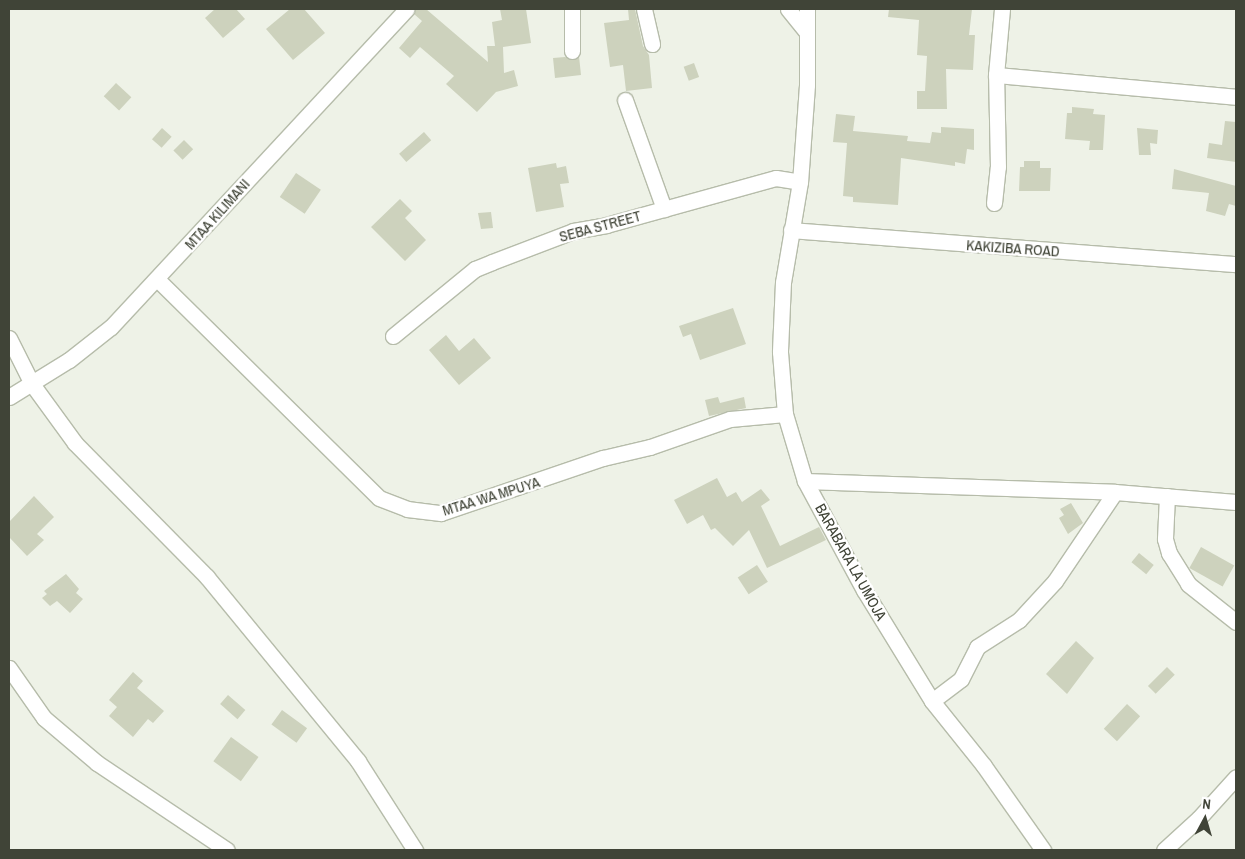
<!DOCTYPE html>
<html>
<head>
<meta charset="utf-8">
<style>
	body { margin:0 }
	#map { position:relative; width:1245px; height:859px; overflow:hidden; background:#eef2e7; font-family:"Archivo Narrow",sans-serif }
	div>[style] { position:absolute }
	.building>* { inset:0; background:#cdd2bd; transform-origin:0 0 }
	.roads { filter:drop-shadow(1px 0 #b6bcaa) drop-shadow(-1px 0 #b6bcaa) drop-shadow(0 1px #b6bcaa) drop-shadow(0 -1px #b6bcaa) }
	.street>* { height:15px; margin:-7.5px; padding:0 7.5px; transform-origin:7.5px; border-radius:7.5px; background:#fff }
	span { translate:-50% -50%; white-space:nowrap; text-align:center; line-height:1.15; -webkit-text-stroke:4.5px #fff; paint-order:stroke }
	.street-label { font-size:15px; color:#404437 }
	.frame { position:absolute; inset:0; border:10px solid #404437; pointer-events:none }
	.north { position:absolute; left:1180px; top:794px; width:50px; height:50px; -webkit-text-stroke:4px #fff; paint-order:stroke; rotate:6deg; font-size:14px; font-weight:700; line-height:20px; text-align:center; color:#404437 }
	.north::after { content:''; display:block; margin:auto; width:18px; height:22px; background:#404437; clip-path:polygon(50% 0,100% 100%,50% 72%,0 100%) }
</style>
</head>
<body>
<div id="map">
	<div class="building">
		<i style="clip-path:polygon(215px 9px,236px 9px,245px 19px,223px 38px,205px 18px)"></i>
		<i style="clip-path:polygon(290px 9px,304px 9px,325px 33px,293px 60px,266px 29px)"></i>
		<i style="clip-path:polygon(415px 9px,426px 9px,488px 62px,487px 46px,495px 46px,492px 22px,502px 20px,500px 9px,526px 9px,531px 43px,503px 47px,504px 73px,514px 70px,518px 86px,496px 92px,477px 112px,446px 84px,454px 76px,420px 47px,410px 58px,399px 48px,422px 21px,414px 14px)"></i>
		<i style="clip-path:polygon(628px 9px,635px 9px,643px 46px,649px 55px,652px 88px,626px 91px,623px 65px,610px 67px,604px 23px,629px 20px)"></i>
		<i style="clip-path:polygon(889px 9px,972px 9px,969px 35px,975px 35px,973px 70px,946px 69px,947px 109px,917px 109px,917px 91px,925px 91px,927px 56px,917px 55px,919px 20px,888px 17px)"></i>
		<i style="clip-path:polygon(579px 56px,581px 75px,555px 78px,553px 58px,565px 57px,572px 60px)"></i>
		<i style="left:694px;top:63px;width:15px;height:11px;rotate:70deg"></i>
		<i style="left:116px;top:83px;width:21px;height:18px;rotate:43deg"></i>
		<i style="clip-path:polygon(1072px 107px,1094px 109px,1093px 114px,1105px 115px,1103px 150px,1089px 150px,1090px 141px,1065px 139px,1067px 113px,1072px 113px)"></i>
		<i style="clip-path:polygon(836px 114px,855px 116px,853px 131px,908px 136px,907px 141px,930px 143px,932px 132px,941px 133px,941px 127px,974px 129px,974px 150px,967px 149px,965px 164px,955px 162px,955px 166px,901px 158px,898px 205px,853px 202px,853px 197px,843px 196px,847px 143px,833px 142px)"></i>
		<i style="clip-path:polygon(1225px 121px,1236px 122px,1236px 162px,1207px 158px,1209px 143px,1222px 145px)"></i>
		<i style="left:162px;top:128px;width:13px;height:15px;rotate:42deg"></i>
		<i style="clip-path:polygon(1137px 128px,1158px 130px,1157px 144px,1150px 143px,1151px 155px,1139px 155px)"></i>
		<i style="left:424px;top:132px;width:11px;height:33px;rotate:49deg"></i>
		<i style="left:184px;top:140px;width:13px;height:15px;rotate:45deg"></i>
		<i style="clip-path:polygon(1024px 161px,1040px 161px,1040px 168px,1051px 168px,1050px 191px,1019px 191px,1020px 167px,1024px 167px)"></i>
		<i style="clip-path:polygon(556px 163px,557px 168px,566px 166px,569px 183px,560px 184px,564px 207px,536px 212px,528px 168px)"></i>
		<i style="clip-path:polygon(1174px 169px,1236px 186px,1236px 206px,1229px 204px,1225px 216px,1206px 211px,1209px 193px,1172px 189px)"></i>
		<i style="left:296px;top:173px;width:30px;height:29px;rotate:34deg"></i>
		<i style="clip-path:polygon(400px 199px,412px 211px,405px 218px,426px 240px,405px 261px,371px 227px)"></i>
		<i style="clip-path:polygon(491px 212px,493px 228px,481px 229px,478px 213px)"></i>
		<i style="clip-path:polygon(733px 308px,746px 344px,700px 360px,691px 334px,683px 337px,679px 326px)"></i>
		<i style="clip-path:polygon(446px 335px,459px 351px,474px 338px,491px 358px,459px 385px,429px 350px)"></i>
		<i style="clip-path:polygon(718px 397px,720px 403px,744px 397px,746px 408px,709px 416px,705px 400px)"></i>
		<i style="clip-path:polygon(717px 478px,727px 497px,736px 492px,742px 502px,761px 489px,770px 500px,761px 506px,780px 546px,819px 527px,826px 540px,767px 568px,749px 530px,733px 546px,715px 528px,711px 530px,703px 515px,687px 524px,674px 500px)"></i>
		<i style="clip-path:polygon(34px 496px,54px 517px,37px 534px,44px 540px,27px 556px,9px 537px,9px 522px)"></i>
		<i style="clip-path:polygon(1071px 503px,1083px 523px,1068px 534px,1059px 518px,1064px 515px,1060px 509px)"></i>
		<i style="left:1201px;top:547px;width:38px;height:24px;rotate:29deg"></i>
		<i style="left:1139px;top:553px;width:19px;height:12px;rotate:39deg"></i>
		<i style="left:757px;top:565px;width:20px;height:23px;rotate:57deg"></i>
		<i style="clip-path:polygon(66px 574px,79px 589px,76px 593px,83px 599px,70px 613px,57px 601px,50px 606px,42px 598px,47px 594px,44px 591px)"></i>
		<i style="clip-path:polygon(1076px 641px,1094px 658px,1067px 694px,1046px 674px)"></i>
		<i style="left:1167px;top:667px;width:11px;height:27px;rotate:45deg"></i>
		<i style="clip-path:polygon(133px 672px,143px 681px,137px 688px,164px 711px,153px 723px,148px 719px,133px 737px,109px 716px,117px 707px,109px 700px)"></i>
		<i style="left:228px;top:695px;width:23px;height:12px;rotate:41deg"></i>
		<i style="left:1127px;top:704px;width:18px;height:34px;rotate:43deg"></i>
		<i style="left:282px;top:710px;width:31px;height:18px;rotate:36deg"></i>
		<i style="left:231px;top:737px;width:34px;height:30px;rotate:36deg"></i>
	</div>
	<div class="roads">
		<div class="street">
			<i style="left:644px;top:9px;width:36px;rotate:77deg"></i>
			<i style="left:788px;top:9px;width:27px;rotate:51deg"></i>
			<i style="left:807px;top:9px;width:76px;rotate:90deg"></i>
			<i style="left:807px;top:85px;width:97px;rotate:94.1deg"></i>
			<i style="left:800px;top:182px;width:101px;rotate:99.6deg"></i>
			<i style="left:783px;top:282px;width:70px;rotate:92.5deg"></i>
			<i style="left:780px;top:352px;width:62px;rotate:85.4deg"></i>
			<i style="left:785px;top:414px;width:70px;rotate:73.4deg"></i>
			<i style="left:805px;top:481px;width:124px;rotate:61.6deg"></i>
			<i style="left:864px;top:590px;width:130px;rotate:58.5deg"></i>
			<i style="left:932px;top:701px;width:83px;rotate:51.3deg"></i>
			<i style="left:984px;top:766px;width:103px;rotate:54.9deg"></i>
			<i style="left:572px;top:51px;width:42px;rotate:-90deg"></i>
			<i style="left:996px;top:75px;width:241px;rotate:5.2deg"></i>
			<i style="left:625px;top:100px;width:116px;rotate:70.3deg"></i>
			<i style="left:994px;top:203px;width:36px;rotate:-84deg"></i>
			<i style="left:998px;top:167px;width:92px;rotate:-91.2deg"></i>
			<i style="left:996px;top:75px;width:66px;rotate:-84.8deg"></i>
			<i style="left:791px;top:230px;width:446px;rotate:4.4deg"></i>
			<i style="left:158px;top:280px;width:310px;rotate:44.6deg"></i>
			<i style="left:379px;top:498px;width:30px;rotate:21deg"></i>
			<i style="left:407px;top:509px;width:34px;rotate:7deg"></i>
			<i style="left:441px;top:513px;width:171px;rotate:-18.8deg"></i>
			<i style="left:603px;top:458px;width:48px;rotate:-13.2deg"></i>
			<i style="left:650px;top:447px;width:85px;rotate:-19.3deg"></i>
			<i style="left:730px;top:419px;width:55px;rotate:-5.2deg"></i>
			<i style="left:393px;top:336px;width:106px;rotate:-39.3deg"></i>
			<i style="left:475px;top:269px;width:18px;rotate:-22deg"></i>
			<i style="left:492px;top:262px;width:87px;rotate:-20.9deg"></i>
			<i style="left:573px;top:231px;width:34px;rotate:-10deg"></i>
			<i style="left:606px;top:225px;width:176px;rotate:-15.5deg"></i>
			<i style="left:776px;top:178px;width:24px;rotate:9deg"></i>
			<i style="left:9px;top:338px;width:51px;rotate:63.4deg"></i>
			<i style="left:32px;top:384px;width:73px;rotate:53.9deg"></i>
			<i style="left:75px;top:443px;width:188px;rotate:45.4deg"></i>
			<i style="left:207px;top:577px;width:238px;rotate:50.6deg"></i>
			<i style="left:358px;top:761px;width:106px;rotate:57.4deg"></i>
			<i style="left:9px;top:397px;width:70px;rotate:-31.7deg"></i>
			<i style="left:69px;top:360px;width:53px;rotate:-38.2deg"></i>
			<i style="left:111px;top:327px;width:434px;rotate:-47.1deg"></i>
			<i style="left:805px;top:481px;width:310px;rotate:2deg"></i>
			<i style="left:1115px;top:492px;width:121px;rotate:4.7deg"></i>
			<i style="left:1167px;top:496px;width:43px;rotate:92.7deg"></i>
			<i style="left:1165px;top:539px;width:15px;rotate:74deg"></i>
			<i style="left:1169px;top:553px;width:36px;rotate:58deg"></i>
			<i style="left:1188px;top:584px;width:61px;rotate:38.4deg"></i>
			<i style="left:9px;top:668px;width:61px;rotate:55deg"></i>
			<i style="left:44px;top:718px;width:70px;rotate:40.3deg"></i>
			<i style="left:97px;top:763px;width:156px;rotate:33.8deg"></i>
			<i style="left:932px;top:701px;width:36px;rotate:-37deg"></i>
			<i style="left:961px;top:679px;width:36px;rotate:-63deg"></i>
			<i style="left:977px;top:647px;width:50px;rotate:-32.7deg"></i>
			<i style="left:1019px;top:620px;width:53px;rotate:-47.3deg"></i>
			<i style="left:1055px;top:581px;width:107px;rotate:-56deg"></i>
			<i style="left:1164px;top:850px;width:47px;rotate:-42.4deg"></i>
			<i style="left:1199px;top:818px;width:55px;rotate:-47.9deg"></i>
		</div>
	</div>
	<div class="street-label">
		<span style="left:217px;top:214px;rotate:-48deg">MTAA KILIMANI</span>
		<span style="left:600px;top:226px;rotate:-15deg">SEBA STREET</span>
		<span style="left:1013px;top:248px;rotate:4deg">KAKIZIBA ROAD</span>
		<span style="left:491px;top:496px;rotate:-17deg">MTAA WA MPUYA</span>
		<span style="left:851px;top:562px;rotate:61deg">BARABARA LA UMOJA</span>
	</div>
	<div class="frame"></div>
	<div class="north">N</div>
</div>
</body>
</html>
